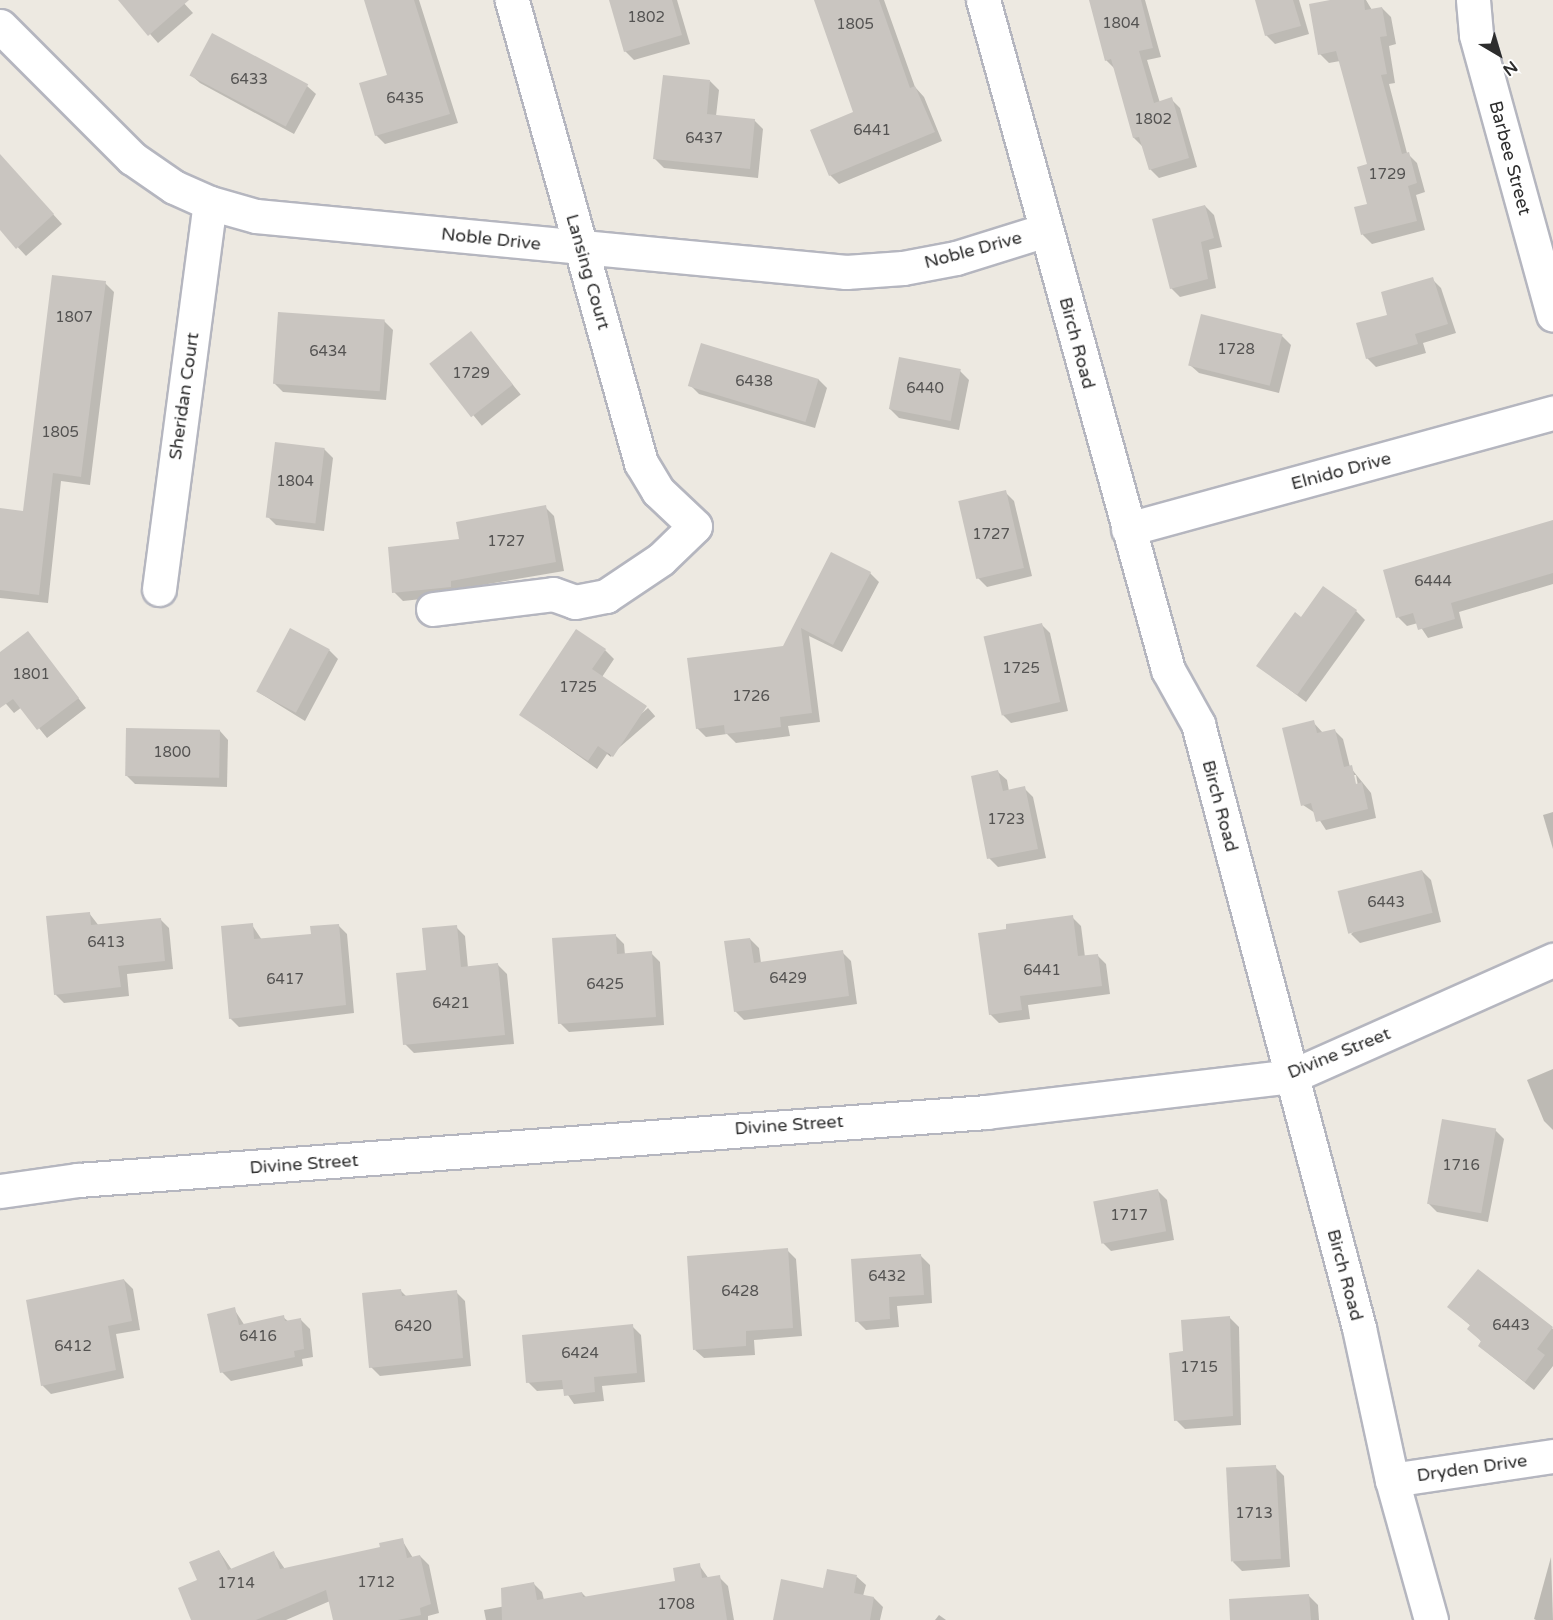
<!DOCTYPE html>
<html>
<head>
<meta charset="utf-8">
<style>
	body { margin:0 }
	#map { position:relative; width:1553px; height:1620px; overflow:hidden; background:#ede9e1; font-family:"Varela Round",sans-serif }
	div>[style] { position:absolute }
	.shadow>* { inset:0; background:#0003; transform-origin:0 0 }
	.building>* { inset:0; background:#c9c5c0; transform-origin:0 0 }
	.roads { filter:drop-shadow(2px 0 #b5b6bf) drop-shadow(-2px 0 #b5b6bf) drop-shadow(0 2px #b5b6bf) drop-shadow(0 -2px #b5b6bf) }
	.minor>* { height:33px; margin:-16.5px; padding:0 16.5px; transform-origin:16.5px; border-radius:16.5px; background:#fff }
	span { translate:-50% -50%; white-space:nowrap; text-align:center; line-height:1.15; -webkit-text-stroke:6px #fff; paint-order:stroke }
	.number-label { font-size:15px; color:#545352 }
	.number-label span { -webkit-text-stroke-width:0 }
	.street-label { font-size:18px; color:#2d2d2d }
	.north { position:absolute; left:1469px; top:24px; width:60px; height:60px; -webkit-text-stroke:4px #fff; paint-order:stroke; rotate:142deg; font-size:16px; font-weight:700; line-height:24px; text-align:center; color:#2d2d2d }
	.north::after { content:''; display:block; margin:auto; width:21px; height:27px; background:#2d2d2d; clip-path:polygon(50% 0,100% 100%,50% 72%,0 100%) }
</style>
</head>
<body>
<div id="map">
	<div class="shadow">
		<i style="clip-path:polygon(120px 0,181px 0,193px 13px,158px 43px)"></i>
		<i style="clip-path:polygon(368px 0,419px 0,458px 123px,385px 144px,376px 135px,389px 77px)"></i>
		<i style="clip-path:polygon(611px 0,677px 0,690px 44px,634px 60px,625px 51px)"></i>
		<i style="clip-path:polygon(815px 0,884px 0,915px 87px,924px 97px,942px 141px,839px 184px,830px 175px,855px 113px)"></i>
		<i style="clip-path:polygon(1092px 0,1145px 0,1161px 57px,1147px 60px,1160px 103px,1171px 99px,1180px 108px,1197px 167px,1159px 178px,1150px 169px,1143px 147px,1134px 138px,1115px 69px,1106px 60px)"></i>
		<i style="clip-path:polygon(1256px 0,1299px 0,1309px 34px,1275px 44px,1266px 35px)"></i>
		<i style="clip-path:polygon(1339px 0,1366px 0,1372px 10px,1382px 8px,1391px 17px,1396px 44px,1389px 46px,1395px 83px,1389px 84px,1407px 153px,1417px 163px,1425px 192px,1416px 195px,1425px 230px,1372px 244px,1363px 235px,1356px 208px,1369px 205px,1369px 165px,1340px 61px,1329px 63px,1320px 54px)"></i>
		<i style="clip-path:polygon(191px 75px,307px 86px,316px 94px,294px 134px,200px 83px)"></i>
		<i style="clip-path:polygon(710px 81px,719px 90px,716px 116px,754px 120px,763px 129px,758px 178px,664px 168px,655px 159px)"></i>
		<i style="clip-path:polygon(0 156px,62px 224px,26px 256px,0 228px)"></i>
		<i style="clip-path:polygon(1205px 206px,1214px 215px,1222px 247px,1209px 250px,1216px 288px,1180px 297px,1171px 288px)"></i>
		<i style="clip-path:polygon(1432px 279px,1441px 288px,1456px 333px,1423px 343px,1426px 353px,1376px 367px,1367px 358px,1389px 316px)"></i>
		<i style="clip-path:polygon(105px 283px,114px 292px,90px 485px,61px 481px,48px 603px,0 598px,0 510px,24px 512px)"></i>
		<i style="clip-path:polygon(384px 321px,393px 330px,386px 400px,283px 392px,274px 383px)"></i>
		<i style="left:471px;top:333px;width:79px;height:50px;rotate:51deg"></i>
		<i style="clip-path:polygon(1282px 336px,1291px 345px,1279px 393px,1199px 373px,1190px 365px)"></i>
		<i style="clip-path:polygon(960px 371px,969px 380px,959px 430px,899px 418px,890px 409px)"></i>
		<i style="clip-path:polygon(818px 379px,827px 388px,815px 428px,699px 394px,690px 385px)"></i>
		<i style="clip-path:polygon(324px 449px,333px 458px,324px 531px,276px 525px,267px 516px)"></i>
		<i style="clip-path:polygon(1005px 492px,1014px 501px,1032px 576px,987px 587px,978px 578px)"></i>
		<i style="clip-path:polygon(545px 507px,554px 516px,564px 571px,459px 589px,459px 595px,403px 601px,394px 592px,460px 541px)"></i>
		<i style="clip-path:polygon(1553px 522px,1553px 584px,1459px 612px,1463px 628px,1428px 638px,1418px 623px,1407px 626px,1398px 617px)"></i>
		<i style="clip-path:polygon(832px 554px,870px 573px,879px 582px,842px 652px,809px 636px,820px 722px,788px 726px,790px 736px,736px 743px,727px 734px,706px 737px,697px 728px,784px 647px)"></i>
		<i style="clip-path:polygon(1356px 611px,1365px 620px,1306px 702px,1258px 666px,1302px 619px)"></i>
		<i style="clip-path:polygon(1041px 624px,1050px 633px,1068px 711px,1011px 723px,1002px 714px)"></i>
		<i style="clip-path:polygon(28px 633px,86px 708px,47px 738px,22px 707px,14px 713px,0 697px,0 653px)"></i>
		<i style="clip-path:polygon(329px 650px,338px 659px,305px 721px,258px 692px)"></i>
		<i style="clip-path:polygon(605px 650px,614px 659px,602px 677px,645px 707px,611px 757px,607px 754px,597px 769px,521px 715px)"></i>
		<i style="left:648px;top:708px;width:11px;height:60px;rotate:49deg"></i>
		<i style="clip-path:polygon(evenodd,1313px 722px,1323px 733px,1334px 730px,1343px 739px,1350px 767px,1371px 793px,1376px 818px,1326px 830px,1315px 813px,1303px 805px,1313px 722px,1353px 775px,1356px 775px,1359px 791px,1356px 791px,1353px 775px)"></i>
		<i style="clip-path:polygon(220px 731px,228px 740px,227px 787px,135px 784px,126px 775px)"></i>
		<i style="clip-path:polygon(998px 772px,1007px 780px,1009px 791px,1024px 788px,1033px 797px,1046px 858px,998px 867px,989px 858px)"></i>
		<i style="clip-path:polygon(1553px 812px,1553px 849px,1543px 815px)"></i>
		<i style="clip-path:polygon(1422px 871px,1431px 880px,1441px 922px,1360px 943px,1351px 934px)"></i>
		<i style="clip-path:polygon(89px 913px,99px 926px,160px 919px,169px 928px,173px 969px,127px 974px,129px 996px,64px 1003px,55px 994px)"></i>
		<i style="clip-path:polygon(1072px 917px,1081px 926px,1085px 957px,1097px 955px,1106px 964px,1110px 994px,1028px 1005px,1030px 1019px,999px 1023px,990px 1014px)"></i>
		<i style="clip-path:polygon(252px 925px,262px 940px,312px 935px,338px 925px,347px 934px,354px 1013px,239px 1027px,230px 1018px)"></i>
		<i style="clip-path:polygon(456px 927px,465px 936px,468px 968px,498px 965px,507px 974px,514px 1044px,414px 1053px,405px 1044px,427px 971px)"></i>
		<i style="clip-path:polygon(615px 935px,624px 944px,625px 955px,651px 953px,660px 962px,664px 1025px,569px 1032px,560px 1023px)"></i>
		<i style="clip-path:polygon(750px 939px,759px 948px,761px 963px,842px 952px,851px 961px,857px 1004px,744px 1020px,735px 1011px)"></i>
		<i style="clip-path:polygon(1553px 1069px,1553px 1130px,1544px 1121px,1527px 1080px)"></i>
		<i style="clip-path:polygon(1495px 1130px,1504px 1139px,1488px 1222px,1437px 1212px,1428px 1203px)"></i>
		<i style="clip-path:polygon(1158px 1191px,1167px 1200px,1174px 1240px,1111px 1251px,1102px 1242px)"></i>
		<i style="clip-path:polygon(787px 1250px,796px 1259px,802px 1336px,754px 1340px,755px 1355px,704px 1358px,695px 1350px)"></i>
		<i style="clip-path:polygon(921px 1256px,930px 1265px,932px 1303px,897px 1306px,899px 1327px,866px 1330px,857px 1321px)"></i>
		<i style="clip-path:polygon(1478px 1271px,1553px 1329px,1553px 1366px,1534px 1390px,1489px 1354px,1471px 1326px,1449px 1307px)"></i>
		<i style="clip-path:polygon(124px 1280px,133px 1289px,140px 1330px,116px 1334px,124px 1378px,51px 1394px,42px 1385px)"></i>
		<i style="clip-path:polygon(400px 1290px,407px 1297px,456px 1292px,465px 1301px,471px 1366px,380px 1376px,371px 1367px)"></i>
		<i style="clip-path:polygon(234px 1309px,245px 1326px,283px 1317px,289px 1322px,301px 1320px,310px 1329px,313px 1357px,302px 1359px,303px 1366px,231px 1381px,222px 1372px)"></i>
		<i style="clip-path:polygon(1230px 1318px,1239px 1327px,1241px 1425px,1185px 1429px,1176px 1420px,1185px 1353px)"></i>
		<i style="clip-path:polygon(632px 1326px,641px 1335px,645px 1382px,602px 1386px,604px 1401px,574px 1404px,564px 1389px,537px 1391px,528px 1382px)"></i>
		<i style="clip-path:polygon(1275px 1467px,1284px 1476px,1290px 1567px,1242px 1571px,1233px 1562px)"></i>
		<i style="clip-path:polygon(402px 1540px,413px 1558px,420px 1556px,429px 1565px,439px 1613px,428px 1616px,428px 1620px,334px 1620px,330px 1601px,286px 1620px,193px 1620px,199px 1581px,219px 1551px,232px 1570px,273px 1552px,285px 1569px,382px 1548px)"></i>
		<i style="clip-path:polygon(1551px 1557px,1553px 1620px,1536px 1620px,1534px 1619px)"></i>
		<i style="clip-path:polygon(699px 1565px,709px 1579px,719px 1577px,728px 1586px,734px 1620px,486px 1620px,484px 1610px,506px 1606px,533px 1583px,542px 1592px,544px 1600px,582px 1593px,587px 1598px,676px 1583px)"></i>
		<i style="clip-path:polygon(857px 1577px,866px 1585px,863px 1596px,874px 1598px,883px 1607px,880px 1620px,775px 1620px,824px 1590px)"></i>
		<i style="clip-path:polygon(1309px 1596px,1318px 1605px,1319px 1620px,1265px 1620px)"></i>
		<i style="clip-path:polygon(939px 1615px,946px 1620px,935px 1620px)"></i>
	</div>
	<div class="building">
		<i style="clip-path:polygon(118px 0,189px 0,148px 36px)"></i>
		<i style="clip-path:polygon(364px 0,414px 0,450px 114px,375px 136px,359px 83px,387px 75px)"></i>
		<i style="clip-path:polygon(609px 0,672px 0,682px 35px,624px 52px)"></i>
		<i style="clip-path:polygon(814px 0,879px 0,910px 88px,915px 86px,935px 132px,829px 176px,810px 130px,853px 112px)"></i>
		<i style="clip-path:polygon(1089px 0,1141px 0,1153px 48px,1139px 51px,1154px 103px,1172px 97px,1189px 158px,1149px 170px,1139px 137px,1133px 138px,1111px 59px,1105px 61px)"></i>
		<i style="clip-path:polygon(1255px 0,1293px 0,1301px 26px,1265px 36px)"></i>
		<i style="clip-path:polygon(1330px 0,1364px 0,1365px 10px,1382px 7px,1387px 36px,1380px 37px,1387px 74px,1381px 75px,1402px 154px,1409px 152px,1417px 183px,1408px 186px,1417px 221px,1361px 235px,1354px 207px,1367px 204px,1357px 167px,1367px 164px,1336px 51px,1318px 55px,1309px 4px)"></i>
		<i style="left:212px;top:33px;width:109px;height:48px;rotate:28deg"></i>
		<i style="clip-path:polygon(663px 75px,710px 80px,707px 114px,755px 119px,750px 169px,653px 159px)"></i>
		<i style="clip-path:polygon(0 154px,54px 214px,16px 249px,0 230px)"></i>
		<i style="clip-path:polygon(1205px 205px,1214px 238px,1201px 242px,1208px 279px,1170px 289px,1152px 219px)"></i>
		<i style="clip-path:polygon(52px 275px,106px 281px,81px 477px,53px 473px,39px 595px,0 590px,0 508px,23px 511px)"></i>
		<i style="clip-path:polygon(1433px 277px,1448px 324px,1415px 334px,1418px 344px,1366px 359px,1356px 323px,1387px 315px,1381px 292px)"></i>
		<i style="left:278px;top:312px;width:107px;height:72px;rotate:4deg"></i>
		<i style="left:1201px;top:314px;width:84px;height:53px;rotate:14deg"></i>
		<i style="left:471px;top:331px;width:68px;height:53px;rotate:52deg"></i>
		<i style="left:701px;top:343px;width:123px;height:45px;rotate:17deg"></i>
		<i style="left:899px;top:357px;width:63px;height:53px;rotate:11deg"></i>
		<i style="left:275px;top:442px;width:50px;height:76px;rotate:7deg"></i>
		<i style="left:1006px;top:490px;width:80px;height:49px;rotate:77deg"></i>
		<i style="clip-path:polygon(546px 505px,556px 562px,451px 581px,451px 587px,392px 593px,388px 547px,459px 539px,456px 522px)"></i>
		<i style="clip-path:polygon(1553px 520px,1553px 573px,1451px 603px,1455px 619px,1418px 630px,1413px 613px,1396px 618px,1383px 570px)"></i>
		<i style="clip-path:polygon(831px 552px,871px 572px,833px 645px,801px 628px,812px 713px,780px 717px,781px 727px,725px 734px,724px 725px,696px 729px,687px 658px,783px 646px)"></i>
		<i style="clip-path:polygon(1323px 586px,1357px 610px,1297px 695px,1256px 666px,1295px 612px,1301px 617px)"></i>
		<i style="left:1042px;top:623px;width:81px;height:60px;rotate:77deg"></i>
		<i style="left:290px;top:628px;width:45px;height:72px;rotate:28deg"></i>
		<i style="clip-path:polygon(576px 629px,606px 649px,592px 669px,647px 706px,613px 757px,598px 746px,588px 761px,519px 715px)"></i>
		<i style="clip-path:polygon(28px 631px,79px 698px,37px 730px,13px 699px,0 708px,0 652px)"></i>
		<i style="clip-path:polygon(1314px 720px,1317px 733px,1335px 729px,1344px 767px,1352px 765px,1356px 784px,1362px 782px,1368px 809px,1316px 822px,1311px 803px,1301px 806px,1282px 728px)"></i>
		<i style="left:126px;top:728px;width:94px;height:48px;rotate:1deg"></i>
		<i style="clip-path:polygon(998px 770px,1003px 791px,1025px 786px,1038px 849px,987px 859px,971px 776px)"></i>
		<i style="left:1422px;top:870px;width:44px;height:87px;rotate:76deg"></i>
		<i style="clip-path:polygon(90px 912px,91px 925px,161px 918px,165px 961px,118px 966px,121px 987px,54px 995px,46px 916px)"></i>
		<i style="clip-path:polygon(1073px 915px,1078px 956px,1098px 954px,1102px 986px,1020px 996px,1022px 1010px,989px 1015px,978px 933px,1006px 929px,1006px 924px)"></i>
		<i style="clip-path:polygon(253px 923px,254px 939px,311px 934px,310px 926px,339px 924px,346px 1005px,229px 1019px,221px 926px)"></i>
		<i style="clip-path:polygon(457px 925px,461px 967px,498px 963px,505px 1035px,403px 1045px,396px 973px,426px 970px,422px 928px)"></i>
		<i style="clip-path:polygon(616px 934px,617px 954px,652px 951px,656px 1017px,558px 1024px,552px 938px)"></i>
		<i style="clip-path:polygon(750px 938px,754px 963px,843px 950px,849px 996px,734px 1012px,724px 941px)"></i>
		<i style="left:1442px;top:1119px;width:55px;height:86px;rotate:10deg"></i>
		<i style="left:1158px;top:1189px;width:43px;height:66px;rotate:79deg"></i>
		<i style="clip-path:polygon(788px 1248px,793px 1328px,746px 1331px,746px 1346px,693px 1350px,687px 1256px)"></i>
		<i style="clip-path:polygon(921px 1254px,924px 1295px,889px 1297px,890px 1319px,855px 1322px,851px 1259px)"></i>
		<i style="clip-path:polygon(1478px 1269px,1553px 1327px,1537px 1349px,1545px 1355px,1525px 1382px,1478px 1346px,1481px 1341px,1467px 1329px,1470px 1325px,1447px 1307px)"></i>
		<i style="clip-path:polygon(124px 1279px,132px 1321px,108px 1326px,116px 1370px,41px 1386px,26px 1300px)"></i>
		<i style="clip-path:polygon(401px 1289px,402px 1296px,457px 1290px,463px 1358px,369px 1368px,362px 1293px)"></i>
		<i style="clip-path:polygon(235px 1307px,239px 1325px,284px 1315px,285px 1321px,301px 1318px,304px 1349px,294px 1351px,295px 1357px,220px 1373px,207px 1314px)"></i>
		<i style="clip-path:polygon(1230px 1316px,1233px 1416px,1174px 1421px,1169px 1353px,1183px 1351px,1181px 1320px)"></i>
		<i style="clip-path:polygon(633px 1324px,637px 1373px,594px 1377px,595px 1392px,564px 1396px,562px 1380px,526px 1383px,522px 1335px)"></i>
		<i style="left:1276px;top:1465px;width:94px;height:50px;rotate:87deg"></i>
		<i style="clip-path:polygon(403px 1538px,407px 1558px,420px 1555px,431px 1604px,420px 1608px,421px 1615px,398px 1620px,333px 1620px,326px 1590px,256px 1620px,191px 1620px,178px 1588px,197px 1580px,189px 1562px,219px 1550px,228px 1570px,274px 1551px,280px 1569px,380px 1547px,379px 1543px)"></i>
		<i style="clip-path:polygon(700px 1563px,702px 1578px,720px 1575px,727px 1620px,502px 1620px,501px 1588px,534px 1582px,537px 1600px,582px 1592px,583px 1597px,675px 1581px,673px 1568px)"></i>
		<i style="clip-path:polygon(827px 1569px,857px 1575px,854px 1593px,874px 1597px,870px 1620px,773px 1620px,781px 1579px,823px 1588px)"></i>
		<i style="clip-path:polygon(1309px 1594px,1311px 1620px,1230px 1620px,1229px 1599px)"></i>
	</div>
	<div class="roads">
		<div class="minor">
			<i style="left:983px;top:0;width:695px;rotate:74.56deg"></i>
			<i style="left:1168px;top:670px;width:62px;rotate:60.9deg"></i>
			<i style="left:1198px;top:724px;width:625px;rotate:75.07deg"></i>
			<i style="left:1359px;top:1328px;width:156px;rotate:77.8deg"></i>
			<i style="left:1392px;top:1480px;width:145px;rotate:74.4deg"></i>
			<i style="left:1473px;top:0;width:35px;rotate:85deg"></i>
			<i style="left:1476px;top:35px;width:290px;rotate:74.6deg"></i>
			<i style="left:0;top:26px;width:187px;rotate:45deg"></i>
			<i style="left:132px;top:158px;width:51px;rotate:34.6deg"></i>
			<i style="left:174px;top:187px;width:39px;rotate:24deg"></i>
			<i style="left:210px;top:203px;width:48px;rotate:15.8deg"></i>
			<i style="left:256px;top:216px;width:593px;rotate:5.42deg"></i>
			<i style="left:846px;top:272px;width:57px;rotate:-4deg"></i>
			<i style="left:903px;top:268px;width:54px;rotate:-10.7deg"></i>
			<i style="left:956px;top:258px;width:94px;rotate:-17.3deg"></i>
			<i style="left:1128px;top:529px;width:441px;rotate:-15.3deg"></i>
			<i style="left:159px;top:589px;width:389px;rotate:-82.5deg"></i>
			<i style="left:433px;top:609px;width:121px;rotate:-7.1deg"></i>
			<i style="left:553px;top:594px;width:23px;rotate:20deg"></i>
			<i style="left:575px;top:602px;width:32px;rotate:-11deg"></i>
			<i style="left:606px;top:596px;width:66px;rotate:-33.9deg"></i>
			<i style="left:661px;top:559px;width:47px;rotate:-44.1deg"></i>
			<i style="left:695px;top:526px;width:51px;rotate:-136.6deg"></i>
			<i style="left:658px;top:491px;width:33px;rotate:-121deg"></i>
			<i style="left:641px;top:463px;width:481px;rotate:-105.6deg"></i>
			<i style="left:0;top:1191px;width:79px;rotate:-8deg"></i>
			<i style="left:78px;top:1180px;width:911px;rotate:-4.28deg"></i>
			<i style="left:986px;top:1112px;width:308px;rotate:-6.7deg"></i>
			<i style="left:1292px;top:1076px;width:286px;rotate:-24deg"></i>
			<i style="left:1392px;top:1480px;width:163px;rotate:-8.5deg"></i>
		</div>
	</div>
	<div class="number-label">
		<span style="left:646px;top:18px">1802</span>
		<span style="left:1121px;top:24px">1804</span>
		<span style="left:855px;top:25px">1805</span>
		<span style="left:249px;top:80px">6433</span>
		<span style="left:405px;top:99px">6435</span>
		<span style="left:1153px;top:120px">1802</span>
		<span style="left:872px;top:131px">6441</span>
		<span style="left:704px;top:139px">6437</span>
		<span style="left:1387px;top:175px">1729</span>
		<span style="left:74px;top:318px">1807</span>
		<span style="left:1236px;top:350px">1728</span>
		<span style="left:328px;top:352px">6434</span>
		<span style="left:471px;top:374px">1729</span>
		<span style="left:754px;top:382px">6438</span>
		<span style="left:925px;top:389px">6440</span>
		<span style="left:60px;top:433px">1805</span>
		<span style="left:295px;top:482px">1804</span>
		<span style="left:991px;top:535px">1727</span>
		<span style="left:506px;top:542px">1727</span>
		<span style="left:1433px;top:582px">6444</span>
		<span style="left:1021px;top:669px">1725</span>
		<span style="left:31px;top:675px">1801</span>
		<span style="left:578px;top:688px">1725</span>
		<span style="left:751px;top:697px">1726</span>
		<span style="left:172px;top:753px">1800</span>
		<span style="left:1006px;top:820px">1723</span>
		<span style="left:1386px;top:903px">6443</span>
		<span style="left:106px;top:943px">6413</span>
		<span style="left:1042px;top:971px">6441</span>
		<span style="left:788px;top:979px">6429</span>
		<span style="left:285px;top:980px">6417</span>
		<span style="left:605px;top:985px">6425</span>
		<span style="left:451px;top:1004px">6421</span>
		<span style="left:1461px;top:1166px">1716</span>
		<span style="left:1129px;top:1216px">1717</span>
		<span style="left:887px;top:1277px">6432</span>
		<span style="left:740px;top:1292px">6428</span>
		<span style="left:1511px;top:1326px">6443</span>
		<span style="left:413px;top:1327px">6420</span>
		<span style="left:258px;top:1337px">6416</span>
		<span style="left:73px;top:1347px">6412</span>
		<span style="left:580px;top:1354px">6424</span>
		<span style="left:1199px;top:1368px">1715</span>
		<span style="left:1254px;top:1514px">1713</span>
		<span style="left:376px;top:1583px">1712</span>
		<span style="left:236px;top:1584px">1714</span>
		<span style="left:676px;top:1605px">1708</span>
	</div>
	<div class="street-label">
		<span style="left:1510px;top:158px;rotate:75deg">Barbee Street</span>
		<span style="left:491px;top:239px;rotate:6deg">Noble Drive</span>
		<span style="left:973px;top:250px;rotate:-15deg">Noble Drive</span>
		<span style="left:588px;top:272px;rotate:74deg">Lansing Court</span>
		<span style="left:1077px;top:343px;rotate:75deg">Birch Road</span>
		<span style="left:184px;top:396px;rotate:-82deg">Sheridan Court</span>
		<span style="left:1341px;top:471px;rotate:-15deg">Elnido Drive</span>
		<span style="left:1220px;top:806px;rotate:75deg">Birch Road</span>
		<span style="left:1339px;top:1053px;rotate:-22deg">Divine Street</span>
		<span style="left:789px;top:1125px;rotate:-4deg">Divine Street</span>
		<span style="left:304px;top:1164px;rotate:-4deg">Divine Street</span>
		<span style="left:1345px;top:1275px;rotate:75deg">Birch Road</span>
		<span style="left:1472px;top:1468px;rotate:-8deg">Dryden Drive</span>
	</div>
	<div class="north">N</div>
</div>
</body>
</html>
